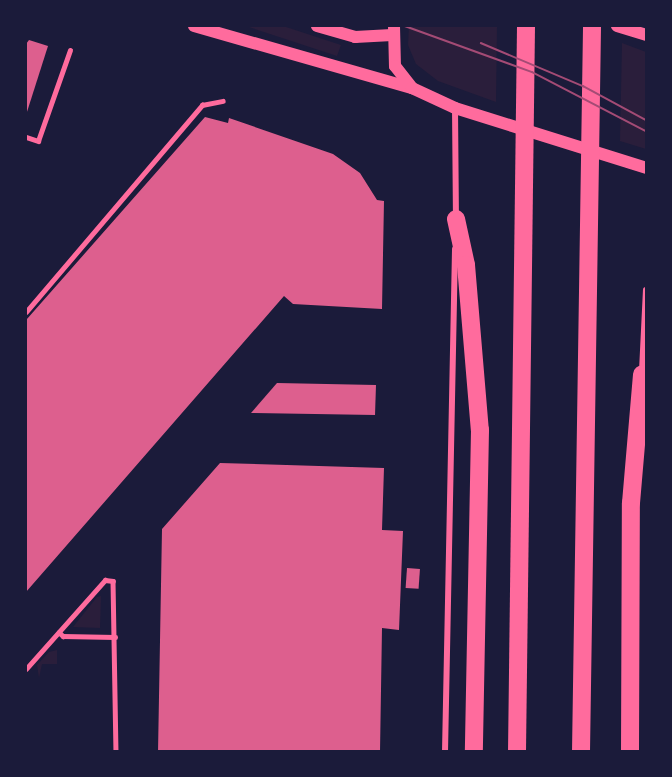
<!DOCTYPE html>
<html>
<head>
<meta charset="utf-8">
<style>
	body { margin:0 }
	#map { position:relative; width:672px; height:777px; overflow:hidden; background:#1b1b3a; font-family:"Roboto Condensed",sans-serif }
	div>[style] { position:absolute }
	.green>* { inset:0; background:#2a1e3b }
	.building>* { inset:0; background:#dd5f8e; transform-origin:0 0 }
	.service>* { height:4.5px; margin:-2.25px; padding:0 2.25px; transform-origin:2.25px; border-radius:2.25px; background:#ff6b9d }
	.minor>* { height:6px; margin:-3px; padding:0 3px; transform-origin:3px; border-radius:3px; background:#ff6b9d }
	.secondary>* { height:12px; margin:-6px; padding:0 6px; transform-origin:6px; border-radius:6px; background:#ff6b9d }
	.motorway>* { height:18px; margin:-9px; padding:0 9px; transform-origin:9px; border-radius:9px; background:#ff6b9d }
	.tram>* { height:1.5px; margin:-0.75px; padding:0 0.75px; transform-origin:0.75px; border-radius:0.75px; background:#a44b75 }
	span { translate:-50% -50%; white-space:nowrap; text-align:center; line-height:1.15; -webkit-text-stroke:6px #1b1b3a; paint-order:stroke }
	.frame { position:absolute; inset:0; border:27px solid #1b1b3a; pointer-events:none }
</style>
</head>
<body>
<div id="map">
	<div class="green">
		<i style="clip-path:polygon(246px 26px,283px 26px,341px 45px,337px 56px)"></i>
		<i style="clip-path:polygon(409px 26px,497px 26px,496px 102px,438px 81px,416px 64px,408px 45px)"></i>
		<i style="clip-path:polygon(622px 43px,646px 52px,646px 149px,620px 141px)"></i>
		<i style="clip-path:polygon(101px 596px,100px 628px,73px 627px,97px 597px)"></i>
		<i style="clip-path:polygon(57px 650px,57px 664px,42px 664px,39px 678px,37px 665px,49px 652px)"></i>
	</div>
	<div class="building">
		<i style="clip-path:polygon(29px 40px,48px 46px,26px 115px,26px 44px)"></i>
		<i style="clip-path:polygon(205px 117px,228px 123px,229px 118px,333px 154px,360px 173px,377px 200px,384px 201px,382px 309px,293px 304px,284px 296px,26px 592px,27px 319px)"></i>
		<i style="clip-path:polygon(277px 383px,376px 385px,375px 415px,251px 413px)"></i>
		<i style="clip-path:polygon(220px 463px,384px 468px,382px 530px,403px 531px,399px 630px,382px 628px,380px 752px,158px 752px,162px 529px)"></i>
		<i style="left:407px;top:568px;width:13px;height:20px;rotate:4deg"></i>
	</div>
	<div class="service">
		<i style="left:26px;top:137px;width:13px;rotate:18deg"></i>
		<i style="left:38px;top:141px;width:96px;rotate:-70.6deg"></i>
		<i style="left:26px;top:312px;width:272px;rotate:-49.6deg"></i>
		<i style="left:202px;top:105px;width:21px;rotate:-11deg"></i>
		<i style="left:59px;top:632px;width:6px;rotate:45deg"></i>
		<i style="left:63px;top:636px;width:52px;rotate:1.1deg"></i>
		<i style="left:26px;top:669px;width:119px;rotate:-48.4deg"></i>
		<i style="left:105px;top:580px;width:8px;rotate:7deg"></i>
		<i style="left:113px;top:581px;width:171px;rotate:89deg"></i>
	</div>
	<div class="minor">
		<i style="left:455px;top:108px;width:110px;rotate:89.5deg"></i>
		<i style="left:642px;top:371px;width:81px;rotate:-87.2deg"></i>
		<i style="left:445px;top:752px;width:503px;rotate:-88.86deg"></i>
	</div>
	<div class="secondary">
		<i style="left:194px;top:26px;width:227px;rotate:15.9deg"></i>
		<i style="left:317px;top:26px;width:40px;rotate:16deg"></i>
		<i style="left:355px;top:37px;width:37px;rotate:-3deg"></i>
		<i style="left:394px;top:26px;width:40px;rotate:88.6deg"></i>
		<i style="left:395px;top:66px;width:28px;rotate:52deg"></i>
		<i style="left:412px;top:88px;width:47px;rotate:24.9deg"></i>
		<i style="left:455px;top:108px;width:200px;rotate:17.4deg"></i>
		<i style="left:617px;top:26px;width:30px;rotate:17deg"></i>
	</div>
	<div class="motorway">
		<i style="left:456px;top:219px;width:47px;rotate:77.7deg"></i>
		<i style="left:466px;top:265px;width:166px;rotate:85.2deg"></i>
		<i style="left:480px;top:430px;width:322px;rotate:91.1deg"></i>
		<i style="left:517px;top:752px;width:726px;rotate:-89.29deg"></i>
		<i style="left:581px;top:752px;width:726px;rotate:-89.13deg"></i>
		<i style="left:630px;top:752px;width:249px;rotate:-89.8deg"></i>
		<i style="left:631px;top:503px;width:129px;rotate:-85.1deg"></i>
	</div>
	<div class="tram">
		<i style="left:405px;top:26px;width:135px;rotate:19.9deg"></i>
		<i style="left:532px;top:72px;width:128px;rotate:27.4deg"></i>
		<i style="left:481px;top:43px;width:111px;rotate:22.9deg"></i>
		<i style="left:583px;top:86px;width:72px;rotate:28.4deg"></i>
	</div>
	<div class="frame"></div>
</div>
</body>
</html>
